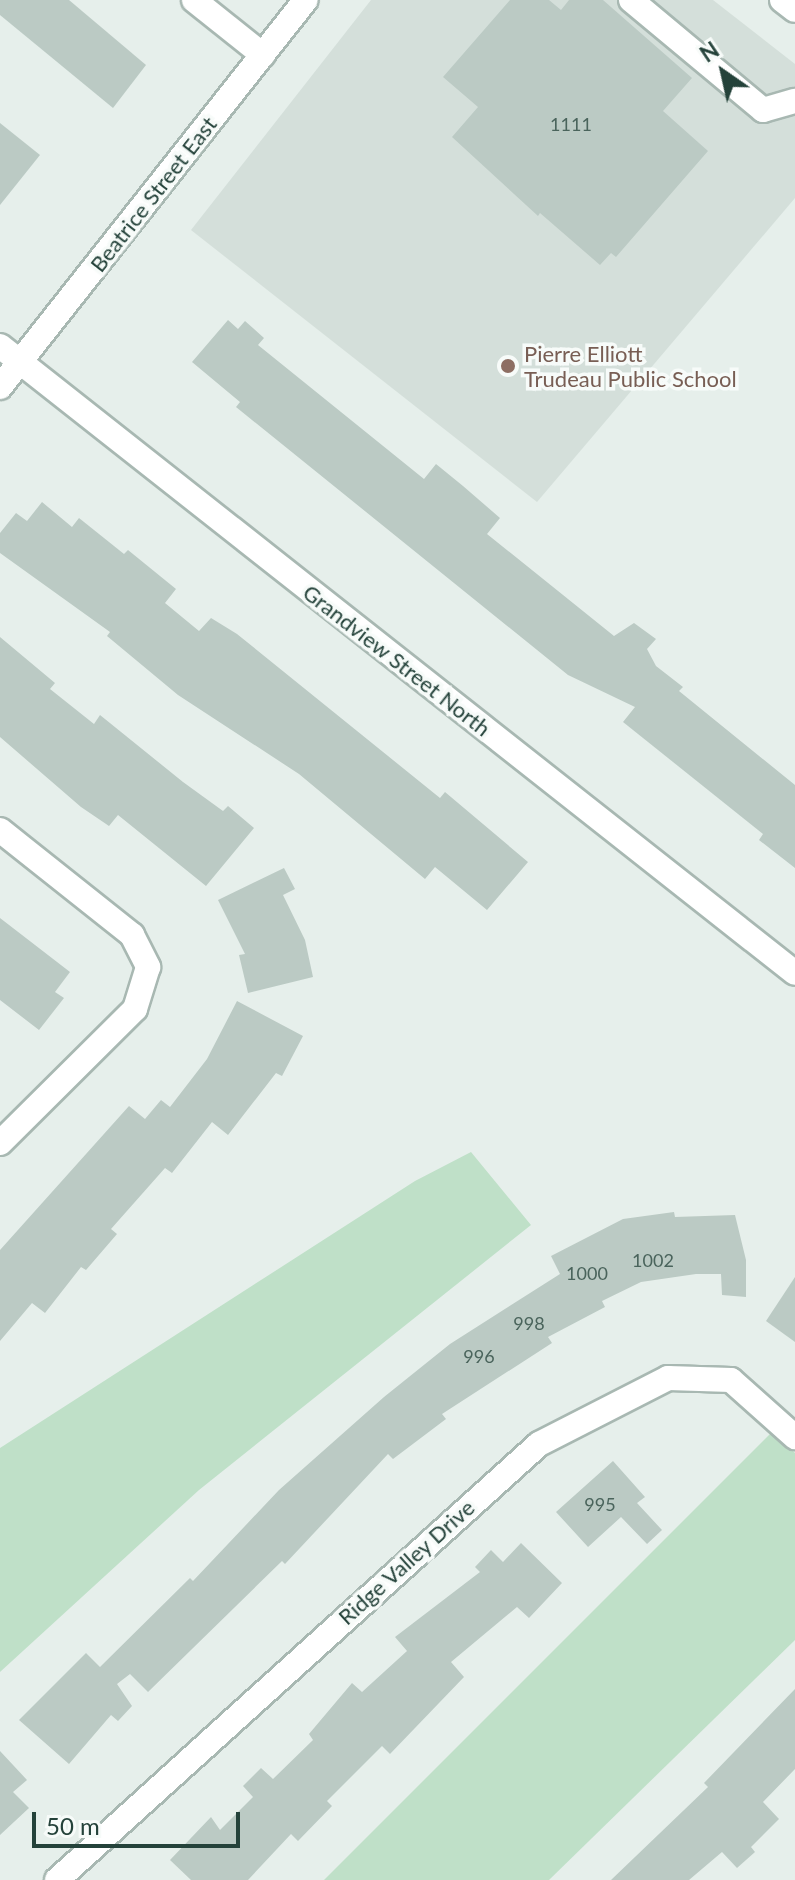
<!DOCTYPE html>
<html>
<head>
<meta charset="utf-8">
<style>
	body { margin:0 }
	#map { position:relative; width:795px; height:1880px; overflow:hidden; background:#e6efeb; font-family:Lato,sans-serif }
	div>[style] { position:absolute }
	.built>* { inset:0; background:#d4dfda }
	.green>* { inset:0; background:#bfe0c8 }
	.building>* { inset:0; background:#bbcac4 }
	.roads { filter:drop-shadow(2px 0 #a8b8b2) drop-shadow(-2px 0 #a8b8b2) drop-shadow(0 2px #a8b8b2) drop-shadow(0 -2px #a8b8b2) }
	.minor>* { height:24px; margin:-12px; padding:0 12px; transform-origin:12px; border-radius:12px; background:#fff }
	.dots>* { width:22px; height:22px; translate:-50% -50%; box-sizing:border-box; border:4px solid #f7fbf9; border-radius:50% }
	span { translate:-50% -50%; white-space:nowrap; text-align:center; line-height:1.15; -webkit-text-stroke:7px #f7fbf9; paint-order:stroke }
	.number-label { font-size:18px; color:#4a645c }
	.number-label span { -webkit-text-stroke-width:0 }
	.street-label { font-size:22px; color:#24423a }
	.education-label { font-size:22px; color:#785e54 }
	.left { translate:0 -50%; text-align:left }
	.north { position:absolute; left:683px; top:32px; width:80px; height:80px; -webkit-text-stroke:6px #f7fbf9; paint-order:stroke; rotate:326deg; font-size:22px; font-weight:700; line-height:32px; text-align:center; color:#24423a }
	.north::after { content:''; display:block; margin:auto; width:28px; height:36px; background:#24423a; clip-path:polygon(50% 0,100% 100%,50% 72%,0 100%) }
	.scale { position:absolute; left:32px; top:1812px; width:208px; height:36px; box-sizing:border-box; border:4px solid #24423a; border-top:0; padding-left:10px; font-size:24px; line-height:28px; white-space:nowrap; color:#24423a; -webkit-text-stroke:6px #f7fbf9; paint-order:stroke }
</style>
</head>
<body>
<div id="map">
	<div class="built">
		<i style="clip-path:polygon(371px 0,713px 0,795px 64px,795px 198px,537px 502px,191px 230px)"></i>
	</div>
	<div class="green">
		<i style="clip-path:polygon(471px 1152px,531px 1225px,199px 1490px,0 1672px,0 1448px,415px 1181px)"></i>
		<i style="clip-path:polygon(772px 1432px,795px 1453px,795px 1640px,549px 1880px,324px 1880px)"></i>
	</div>
	<div class="building">
		<i style="clip-path:polygon(0 0,69px 0,146px 65px,113px 108px,0 15px)"></i>
		<i style="clip-path:polygon(510px 0,549px 0,561px 10px,569px 0,603px 0,692px 78px,663px 111px,708px 151px,616px 257px,611px 253px,600px 265px,540px 213px,538px 216px,452px 137px,478px 107px,443px 77px)"></i>
		<i style="clip-path:polygon(0 123px,40px 155px,0 205px)"></i>
		<i style="clip-path:polygon(228px 320px,238px 329px,245px 321px,264px 338px,258px 345px,424px 479px,436px 464px,463px 486px,500px 518px,487px 534px,614px 636px,634px 623px,656px 639px,647px 649px,656px 666px,683px 687px,679px 691px,795px 785px,795px 868px,759px 840px,763px 834px,623px 722px,635px 707px,568px 675px,236px 407px,240px 402px,192px 362px)"></i>
		<i style="clip-path:polygon(42px 502px,72px 527px,79px 518px,124px 554px,128px 550px,176px 589px,165px 603px,199px 631px,211px 618px,237px 634px,440px 798px,445px 792px,528px 862px,487px 910px,435px 867px,425px 879px,299px 774px,178px 695px,107px 636px,110px 632px,0 553px,0 533px,16px 513px,27px 521px)"></i>
		<i style="clip-path:polygon(0 637px,55px 683px,50px 689px,94px 724px,100px 715px,183px 782px,223px 811px,228px 806px,254px 828px,206px 886px,118px 815px,109px 826px,81px 807px,0 737px)"></i>
		<i style="clip-path:polygon(284px 868px,295px 889px,283px 895px,305px 940px,313px 977px,248px 993px,239px 955px,245px 954px,218px 900px)"></i>
		<i style="clip-path:polygon(0 918px,70px 972px,55px 992px,64px 998px,39px 1030px,0 1000px)"></i>
		<i style="clip-path:polygon(237px 1001px,303px 1036px,282px 1076px,276px 1073px,228px 1135px,212px 1122px,172px 1173px,165px 1168px,111px 1229px,117px 1234px,86px 1270px,81px 1267px,45px 1313px,32px 1303px,0 1341px,0 1250px,129px 1106px,145px 1119px,161px 1100px,170px 1107px,207px 1059px)"></i>
		<i style="clip-path:polygon(674px 1212px,675px 1217px,735px 1215px,746px 1260px,746px 1297px,722px 1295px,721px 1274px,696px 1274px,641px 1282px,602px 1301px,605px 1307px,548px 1337px,552px 1343px,442px 1414px,446px 1419px,393px 1459px,388px 1454px,285px 1564px,282px 1561px,148px 1692px,130px 1674px,117px 1684px,132px 1706px,118px 1721px,111px 1715px,69px 1764px,19px 1720px,86px 1653px,100px 1667px,190px 1578px,193px 1581px,279px 1490px,384px 1397px,450px 1344px,560px 1274px,551px 1256px,623px 1219px)"></i>
		<i style="clip-path:polygon(795px 1277px,795px 1342px,766px 1321px)"></i>
		<i style="clip-path:polygon(613px 1461px,645px 1497px,637px 1503px,662px 1530px,647px 1544px,621px 1517px,588px 1547px,556px 1512px)"></i>
		<i style="clip-path:polygon(521px 1543px,562px 1583px,529px 1618px,517px 1607px,451px 1662px,464px 1677px,390px 1754px,382px 1746px,327px 1801px,332px 1806px,298px 1841px,291px 1834px,248px 1880px,191px 1880px,170px 1860px,211px 1817px,220px 1830px,253px 1797px,243px 1786px,261px 1768px,273px 1779px,313px 1740px,309px 1734px,352px 1683px,362px 1692px,407px 1651px,395px 1637px,480px 1572px,475px 1567px,491px 1550px,503px 1562px)"></i>
		<i style="clip-path:polygon(795px 1689px,795px 1769px,763px 1802px,779px 1819px,751px 1847px,755px 1852px,737px 1868px,722px 1852px,689px 1880px,611px 1880px,708px 1787px,704px 1783px)"></i>
		<i style="clip-path:polygon(0 1751px,27px 1780px,13px 1792px,29px 1808px,0 1835px)"></i>
	</div>
	<div class="roads">
		<div class="minor">
			<i style="left:194px;top:0;width:88px;rotate:38.6deg"></i>
			<i style="left:631px;top:0;width:172px;rotate:39.8deg"></i>
			<i style="left:763px;top:110px;width:33px;rotate:-16deg"></i>
			<i style="left:782px;top:0;width:16px;rotate:38deg"></i>
			<i style="left:0;top:346px;width:1012px;rotate:38.26deg"></i>
			<i style="left:0;top:387px;width:493px;rotate:-51.7deg"></i>
			<i style="left:0;top:830px;width:169px;rotate:38.5deg"></i>
			<i style="left:132px;top:935px;width:36px;rotate:63deg"></i>
			<i style="left:148px;top:967px;width:44px;rotate:107.2deg"></i>
			<i style="left:135px;top:1009px;width:190px;rotate:135.2deg"></i>
			<i style="left:57px;top:1880px;width:650px;rotate:-42.13deg"></i>
			<i style="left:539px;top:1444px;width:145px;rotate:-27.1deg"></i>
			<i style="left:668px;top:1378px;width:63px;rotate:1.8deg"></i>
			<i style="left:731px;top:1380px;width:86px;rotate:41.7deg"></i>
		</div>
	</div>
	<div class="dots">
		<i style="left:508px;top:366px;background:#8d6e63"></i>
	</div>
	<div class="number-label">
		<span style="left:571px;top:124px">1111</span>
		<span style="left:653px;top:1260px">1002</span>
		<span style="left:587px;top:1273px">1000</span>
		<span style="left:529px;top:1323px">998</span>
		<span style="left:479px;top:1356px">996</span>
		<span style="left:600px;top:1504px">995</span>
	</div>
	<div class="street-label">
		<span style="left:153px;top:194px;rotate:-52deg">Beatrice Street East</span>
		<span style="left:397px;top:660px;rotate:38deg">Grandview Street North</span>
		<span style="left:406px;top:1562px;rotate:-42deg">Ridge Valley Drive</span>
	</div>
	<div class="education-label">
		<span class="left" style="left:524px;top:366px">Pierre Elliott<br>Trudeau Public School</span>
	</div>
	<div class="north">N</div>
	<div class="scale">50 m</div>
</div>
</body>
</html>
